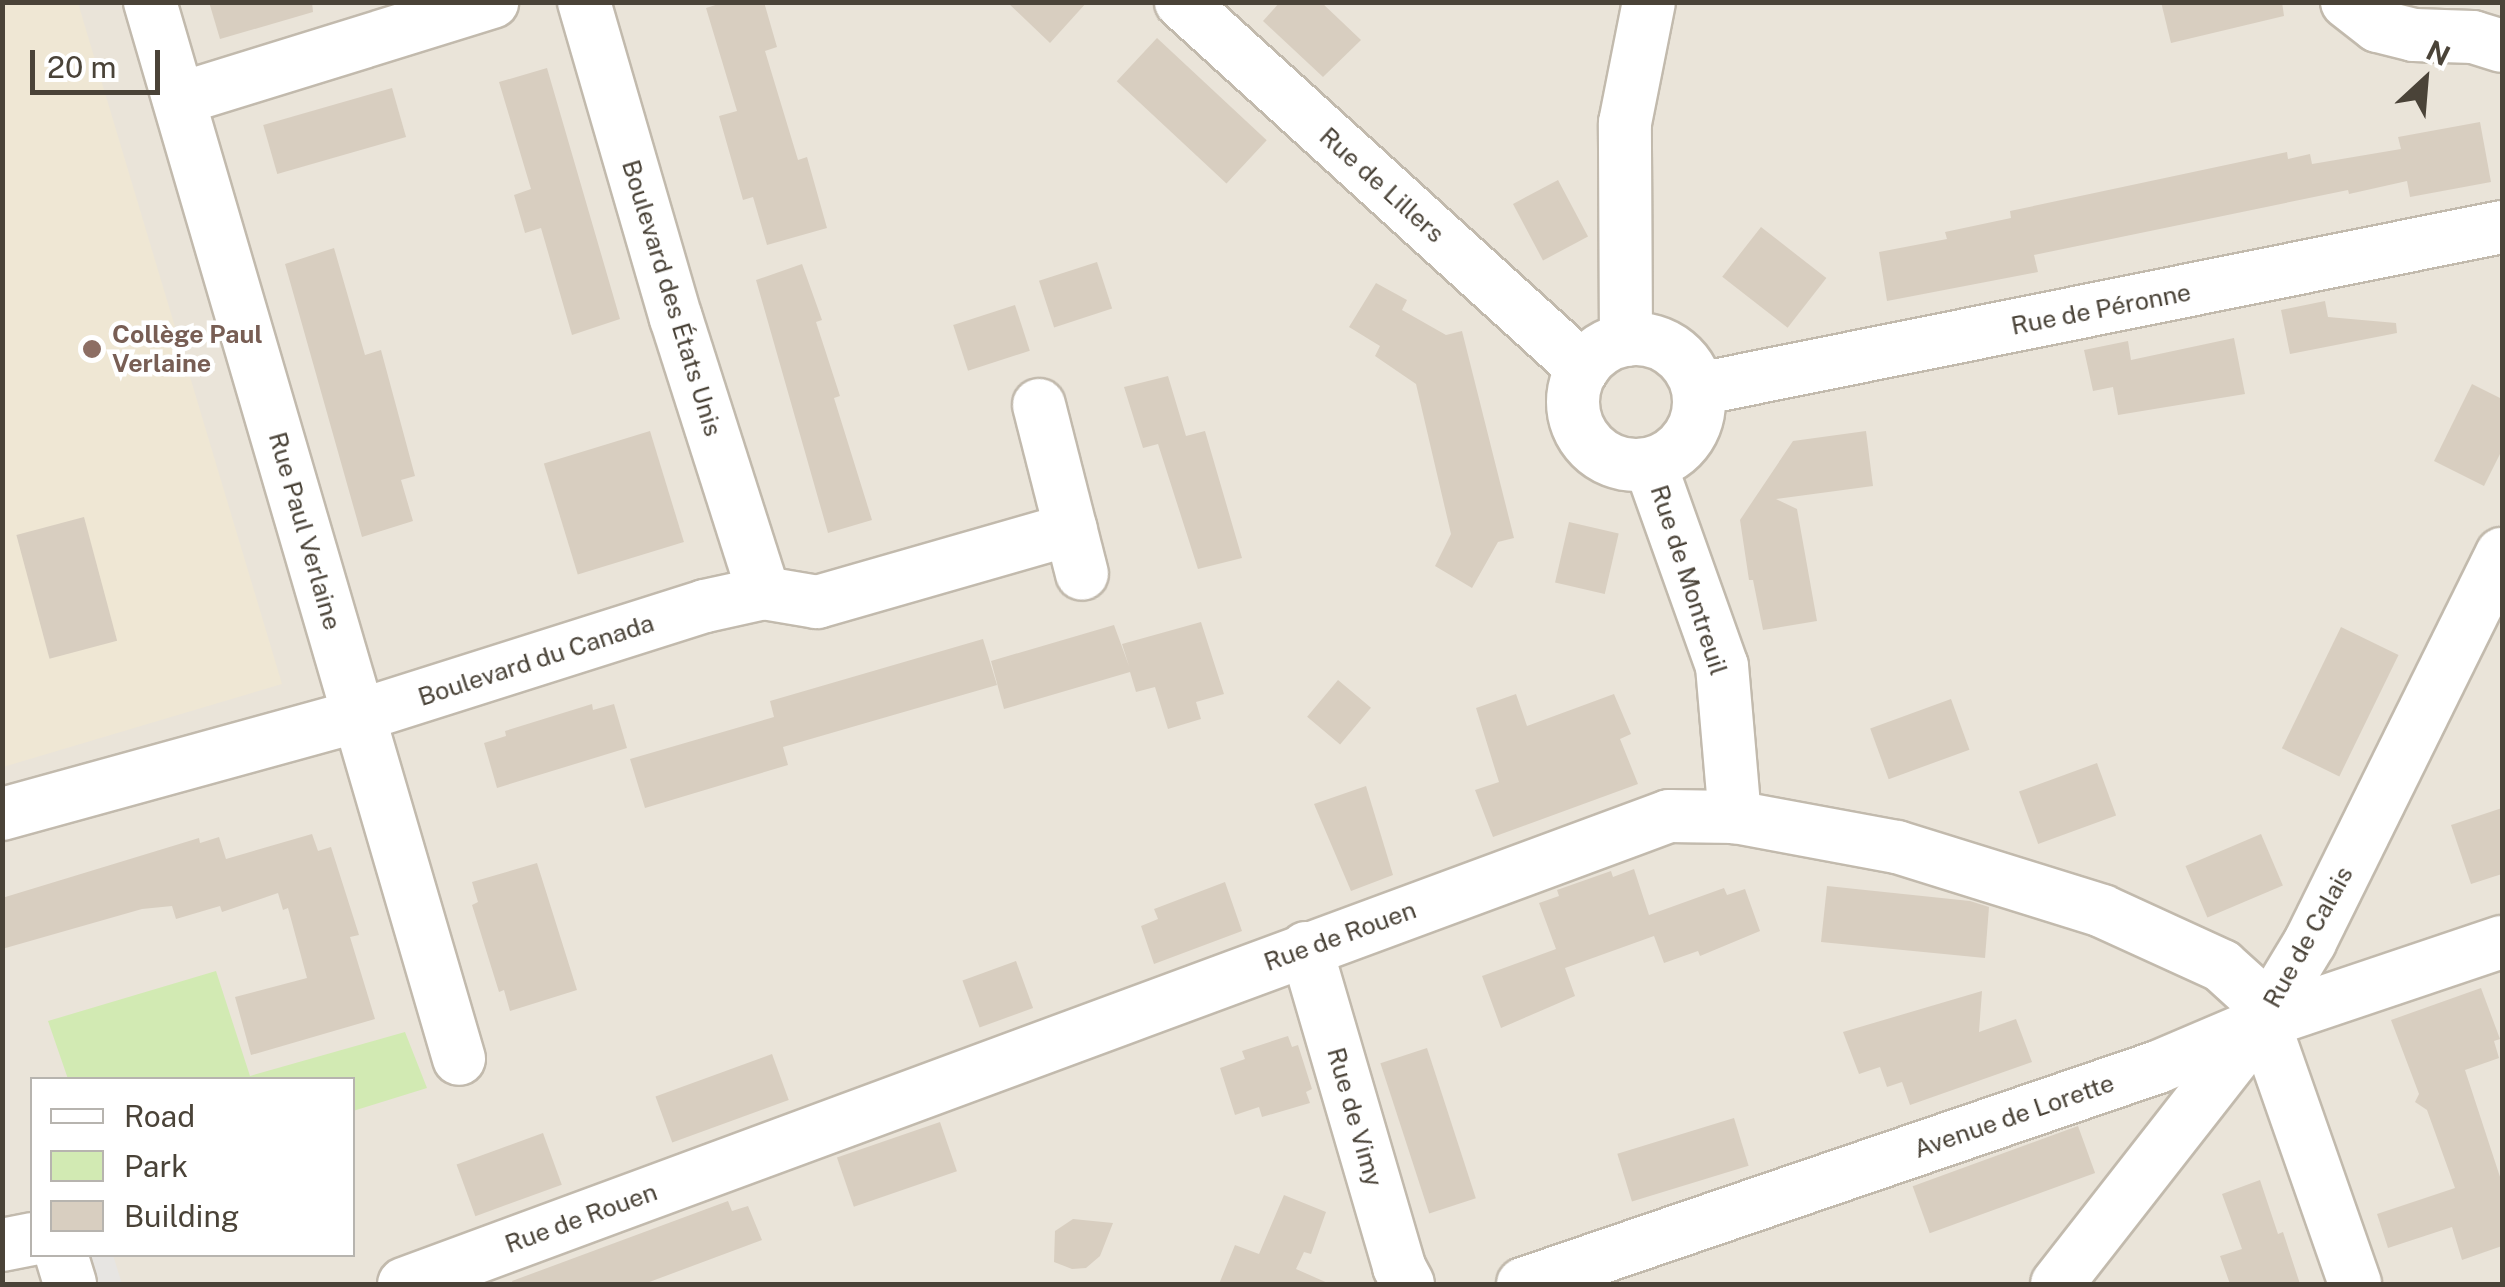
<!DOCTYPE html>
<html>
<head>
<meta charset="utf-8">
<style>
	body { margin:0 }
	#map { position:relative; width:2505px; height:1287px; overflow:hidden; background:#f6f2eb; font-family:"Public Sans",sans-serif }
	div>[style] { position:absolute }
	.residential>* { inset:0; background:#eae4d9 }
	.education>* { inset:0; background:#efe7d4 }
	.green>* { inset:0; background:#d2eab3 }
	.parking>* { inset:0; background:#e7e5e2 }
	.building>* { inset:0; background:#d8cec0; transform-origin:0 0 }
	.roads { filter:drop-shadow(2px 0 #c2baad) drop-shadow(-2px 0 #c2baad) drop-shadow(0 2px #c2baad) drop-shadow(0 -2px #c2baad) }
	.minor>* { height:52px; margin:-26px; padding:0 26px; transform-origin:26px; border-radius:26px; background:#fff }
	.minor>.ring { margin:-26px; padding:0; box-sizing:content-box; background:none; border:52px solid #fff; border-radius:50% }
	.dots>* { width:28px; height:28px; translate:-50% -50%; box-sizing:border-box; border:5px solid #fff; border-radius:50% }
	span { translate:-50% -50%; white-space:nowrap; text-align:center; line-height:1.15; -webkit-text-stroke:9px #fff; paint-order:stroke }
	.street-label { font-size:25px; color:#4a4338 }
	.education-label { font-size:25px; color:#785e54; font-weight:700 }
	.left { translate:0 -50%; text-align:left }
	.frame { position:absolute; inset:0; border:5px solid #4a4338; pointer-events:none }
	.legend { position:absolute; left:30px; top:1077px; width:325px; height:180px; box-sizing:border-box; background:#fff; border:2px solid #b7b4af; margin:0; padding:12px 18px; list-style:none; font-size:30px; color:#4a4338 }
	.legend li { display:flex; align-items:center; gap:20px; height:50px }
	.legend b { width:50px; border:2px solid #b7b4af }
	.north { position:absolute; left:2375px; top:30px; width:100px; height:100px; -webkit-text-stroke:8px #fff; paint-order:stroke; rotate:26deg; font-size:28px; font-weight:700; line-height:40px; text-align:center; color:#4a4338 }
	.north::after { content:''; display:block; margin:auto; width:35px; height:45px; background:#4a4338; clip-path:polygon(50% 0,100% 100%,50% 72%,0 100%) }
	.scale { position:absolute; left:30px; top:50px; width:130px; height:45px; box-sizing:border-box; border:5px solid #4a4338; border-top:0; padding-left:12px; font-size:30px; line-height:35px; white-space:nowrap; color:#4a4338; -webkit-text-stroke:8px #fff; paint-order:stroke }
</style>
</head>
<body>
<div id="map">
	<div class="residential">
		<i style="clip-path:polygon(evenodd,3px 3px,2502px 3px,2502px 1284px,3px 1284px,3px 3px,32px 1080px,352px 1080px,352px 1254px,32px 1254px,32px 1080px)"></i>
	</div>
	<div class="education">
		<i style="clip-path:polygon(3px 3px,78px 3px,282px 684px,3px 767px)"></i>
	</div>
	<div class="green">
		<i style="clip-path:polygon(216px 971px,250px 1076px,405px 1032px,427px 1088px,353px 1111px,352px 1080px,68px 1079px,48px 1021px)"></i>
	</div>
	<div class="parking">
		<i style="clip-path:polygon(78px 1255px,113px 1255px,122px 1284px,87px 1284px)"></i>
	</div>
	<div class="building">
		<i style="clip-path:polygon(209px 2px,312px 2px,313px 12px,220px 39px)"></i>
		<i style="clip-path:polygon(725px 2px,764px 2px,777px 47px,765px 51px,798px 160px,807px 157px,827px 228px,767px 245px,753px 197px,743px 200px,719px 116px,737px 111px,706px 8px)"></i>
		<i style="clip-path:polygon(1007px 2px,1087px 2px,1050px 43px)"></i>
		<i style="clip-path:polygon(1280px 2px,1321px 2px,1361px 40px,1323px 77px,1263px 21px)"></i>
		<i style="clip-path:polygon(2161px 2px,2282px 2px,2284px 16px,2171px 43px)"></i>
		<i style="left:1157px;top:38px;width:150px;height:59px;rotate:43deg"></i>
		<i style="clip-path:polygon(547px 68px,620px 319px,572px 335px,541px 228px,525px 233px,514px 195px,531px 189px,499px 82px)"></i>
		<i style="left:392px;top:88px;width:51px;height:134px;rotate:74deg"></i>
		<i style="clip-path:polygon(2480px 122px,2491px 182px,2410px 197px,2407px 181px,2349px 194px,2348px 190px,2034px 255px,2038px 272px,1887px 301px,1879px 252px,1947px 239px,1945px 232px,2011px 218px,2010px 211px,2287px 152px,2288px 159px,2310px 154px,2312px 164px,2401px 149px,2398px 137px)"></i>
		<i style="left:1558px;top:180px;width:64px;height:51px;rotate:62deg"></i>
		<i style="left:1761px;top:227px;width:83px;height:63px;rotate:38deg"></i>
		<i style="clip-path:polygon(334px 248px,365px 355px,381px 350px,415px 476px,401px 480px,413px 521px,362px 537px,285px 264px)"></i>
		<i style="left:1097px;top:262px;width:49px;height:61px;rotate:72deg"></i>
		<i style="clip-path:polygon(802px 264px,822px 320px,816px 322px,840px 396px,834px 398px,872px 520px,828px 533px,756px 280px)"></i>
		<i style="clip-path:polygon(1376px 283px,1407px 300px,1402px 310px,1446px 335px,1462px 331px,1514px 538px,1498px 542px,1472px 588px,1435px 566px,1451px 534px,1416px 384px,1375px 356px,1380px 346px,1349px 327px)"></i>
		<i style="clip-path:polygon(2325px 301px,2328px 317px,2396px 323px,2397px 333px,2290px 354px,2281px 310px)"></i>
		<i style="left:1015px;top:305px;width:48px;height:65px;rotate:72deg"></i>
		<i style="clip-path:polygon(2234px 338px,2245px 394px,2118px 415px,2113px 387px,2093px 391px,2084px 350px,2128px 341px,2131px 360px)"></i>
		<i style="clip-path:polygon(1168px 376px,1186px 436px,1205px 431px,1242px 558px,1198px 569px,1158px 444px,1143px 448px,1124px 387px)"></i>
		<i style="clip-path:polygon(2472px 384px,2502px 399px,2502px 450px,2484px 486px,2434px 461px)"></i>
		<i style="left:650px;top:431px;width:116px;height:111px;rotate:73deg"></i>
		<i style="clip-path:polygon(1866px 431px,1873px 486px,1776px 499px,1797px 509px,1817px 621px,1763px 630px,1753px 580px,1749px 580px,1740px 520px,1793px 441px)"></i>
		<i style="left:84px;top:517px;width:128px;height:70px;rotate:75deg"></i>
		<i style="left:1569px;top:522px;width:51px;height:62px;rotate:13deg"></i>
		<i style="clip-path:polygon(1201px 622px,1224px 694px,1196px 702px,1201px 719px,1168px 729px,1155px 687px,1136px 692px,1130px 672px,1004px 709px,991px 661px,1114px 625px,1129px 666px,1122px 644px)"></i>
		<i style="left:2341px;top:627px;width:64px;height:135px;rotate:26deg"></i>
		<i style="clip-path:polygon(983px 639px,997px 685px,783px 747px,788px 765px,645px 808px,630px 759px,774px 717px,770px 701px)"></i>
		<i style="left:1338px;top:680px;width:43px;height:48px;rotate:40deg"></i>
		<i style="clip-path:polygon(1516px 694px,1527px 726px,1614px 694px,1631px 734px,1620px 739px,1638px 784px,1493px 837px,1475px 790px,1499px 782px,1476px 708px)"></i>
		<i style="left:1951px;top:699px;width:54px;height:86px;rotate:70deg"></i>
		<i style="clip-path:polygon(592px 704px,593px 710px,614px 704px,627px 748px,497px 788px,484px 743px,506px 736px,505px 731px)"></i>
		<i style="left:2097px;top:763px;width:56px;height:83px;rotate:70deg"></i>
		<i style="clip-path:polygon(1366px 786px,1393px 875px,1351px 891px,1314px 804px)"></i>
		<i style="clip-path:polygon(2502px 808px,2502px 874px,2471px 884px,2451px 825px)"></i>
		<i style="clip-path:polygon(312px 834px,318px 851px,331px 847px,359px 935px,350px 937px,375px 1019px,251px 1055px,235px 997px,307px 978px,288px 908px,283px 910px,278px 893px,222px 912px,220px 906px,176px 919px,172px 906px,142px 909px,2px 949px,2px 898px,199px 838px,200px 843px,219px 837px,226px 859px)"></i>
		<i style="left:2261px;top:834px;width:56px;height:82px;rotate:67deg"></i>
		<i style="clip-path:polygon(537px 863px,577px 990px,510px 1011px,504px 990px,499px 992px,472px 905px,478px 902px,472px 882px)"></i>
		<i style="clip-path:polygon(1634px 869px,1649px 915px,1724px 888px,1727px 895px,1745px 889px,1760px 931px,1700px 956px,1698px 951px,1664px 963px,1654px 936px,1565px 968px,1575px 996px,1501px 1028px,1482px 976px,1556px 949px,1539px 903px,1559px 896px,1557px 890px,1611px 871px,1613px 877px)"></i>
		<i style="clip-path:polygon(1225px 882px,1242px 931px,1154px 964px,1141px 926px,1158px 919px,1154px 909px)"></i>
		<i style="clip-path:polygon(1827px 886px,1970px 901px,1989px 907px,1985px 958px,1821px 942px)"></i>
		<i style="left:1016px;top:961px;width:50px;height:57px;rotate:70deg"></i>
		<i style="clip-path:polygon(2481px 988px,2500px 1039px,2494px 1041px,2499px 1058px,2465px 1070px,2502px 1183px,2502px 1246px,2462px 1260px,2452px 1227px,2388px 1248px,2377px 1214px,2455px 1188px,2427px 1110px,2415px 1102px,2419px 1094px,2391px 1020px)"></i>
		<i style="clip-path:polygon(1982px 991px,1979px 1032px,2016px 1019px,2032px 1062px,1910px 1105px,1902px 1082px,1887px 1087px,1880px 1067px,1859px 1074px,1843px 1032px)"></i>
		<i style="clip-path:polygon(1288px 1036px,1292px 1047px,1298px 1045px,1312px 1089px,1306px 1092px,1310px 1103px,1262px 1117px,1259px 1107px,1235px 1115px,1220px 1068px,1245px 1059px,1242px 1051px)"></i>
		<i style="left:1427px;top:1048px;width:158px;height:49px;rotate:72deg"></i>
		<i style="left:772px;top:1054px;width:49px;height:124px;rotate:70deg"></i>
		<i style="left:1734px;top:1118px;width:50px;height:122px;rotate:73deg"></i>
		<i style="left:940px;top:1122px;width:52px;height:109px;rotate:71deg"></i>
		<i style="left:2078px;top:1126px;width:50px;height:176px;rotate:70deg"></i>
		<i style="left:543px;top:1133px;width:55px;height:92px;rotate:70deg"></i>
		<i style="clip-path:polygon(2260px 1180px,2278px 1234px,2283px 1232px,2300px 1284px,2230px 1284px,2220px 1256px,2242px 1249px,2222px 1194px)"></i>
		<i style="clip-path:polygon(1284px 1195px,1326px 1212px,1311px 1254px,1304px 1252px,1296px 1269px,1330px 1284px,1219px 1284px,1235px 1245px,1259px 1254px)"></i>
		<i style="clip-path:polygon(728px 1201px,732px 1211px,748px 1206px,762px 1240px,644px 1284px,513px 1284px,512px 1281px)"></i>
		<i style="clip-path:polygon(1073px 1219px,1113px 1223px,1100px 1256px,1086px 1268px,1072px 1269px,1054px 1262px,1055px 1231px)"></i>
	</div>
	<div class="roads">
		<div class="minor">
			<i style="left:150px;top:2px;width:1101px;rotate:73.7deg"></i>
			<i style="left:584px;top:2px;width:329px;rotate:73.8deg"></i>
			<i style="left:676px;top:318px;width:289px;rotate:72.3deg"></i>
			<i style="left:1181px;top:2px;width:544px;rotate:42.32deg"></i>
			<i style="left:2347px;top:2px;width:39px;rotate:38deg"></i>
			<i style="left:2378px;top:26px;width:37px;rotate:14deg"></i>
			<i style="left:2414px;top:35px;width:59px;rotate:1.9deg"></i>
			<i style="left:2473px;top:37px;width:30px;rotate:17deg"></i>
			<i style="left:179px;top:99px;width:328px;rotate:-17.2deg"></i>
			<i class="ring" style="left:1573px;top:339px;width:74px;height:74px"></i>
			<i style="left:1626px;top:340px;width:217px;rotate:-90.3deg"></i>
			<i style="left:1625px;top:123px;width:123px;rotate:-78.8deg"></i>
			<i style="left:1699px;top:389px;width:819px;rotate:-11.41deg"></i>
			<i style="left:1039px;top:405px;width:174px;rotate:75.7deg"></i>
			<i style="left:1650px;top:464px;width:214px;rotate:70.4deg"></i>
			<i style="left:1722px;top:666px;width:152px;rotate:85.1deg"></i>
			<i style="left:2px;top:814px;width:369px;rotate:-15.4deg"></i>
			<i style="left:358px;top:716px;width:364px;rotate:-17.6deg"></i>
			<i style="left:705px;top:606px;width:60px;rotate:-12.4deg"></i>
			<i style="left:764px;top:593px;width:54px;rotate:9.6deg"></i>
			<i style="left:817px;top:602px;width:264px;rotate:-16deg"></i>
			<i style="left:1306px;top:948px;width:332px;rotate:73.7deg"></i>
			<i style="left:1399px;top:1267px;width:19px;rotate:62deg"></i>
			<i style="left:2px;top:1245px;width:31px;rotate:-11deg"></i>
			<i style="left:61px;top:1254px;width:31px;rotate:73deg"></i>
			<i style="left:404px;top:1284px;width:1349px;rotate:-20.3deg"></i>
			<i style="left:1669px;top:816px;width:66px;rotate:0.9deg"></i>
			<i style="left:1735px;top:817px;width:165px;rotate:10.5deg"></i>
			<i style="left:1897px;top:847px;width:215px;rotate:17.3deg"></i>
			<i style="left:2102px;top:911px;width:132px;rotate:24.6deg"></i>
			<i style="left:2222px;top:966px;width:43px;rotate:42.2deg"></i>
			<i style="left:2254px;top:995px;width:306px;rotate:70.7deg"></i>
			<i style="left:1523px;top:1284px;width:671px;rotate:-18.87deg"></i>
			<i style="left:2158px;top:1067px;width:112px;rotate:-23.1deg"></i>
			<i style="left:2261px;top:1023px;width:254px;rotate:-18.6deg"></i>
			<i style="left:2057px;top:1284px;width:331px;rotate:-52deg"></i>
			<i style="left:2261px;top:1023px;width:95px;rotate:-58.8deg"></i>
			<i style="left:2310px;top:942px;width:433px;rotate:-63.7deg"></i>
		</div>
	</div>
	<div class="dots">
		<i style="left:92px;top:349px;background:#8d6e63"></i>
	</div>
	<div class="street-label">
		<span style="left:1382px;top:185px;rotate:42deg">Rue de Lillers</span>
		<span style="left:672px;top:298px;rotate:73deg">Boulevard des États Unis</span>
		<span style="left:2101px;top:309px;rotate:-11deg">Rue de Péronne</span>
		<span style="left:305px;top:531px;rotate:74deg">Rue Paul Verlaine</span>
		<span style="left:1689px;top:580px;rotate:72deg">Rue de Montreuil</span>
		<span style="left:536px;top:660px;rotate:-18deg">Boulevard du Canada</span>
		<span style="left:1340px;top:936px;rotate:-20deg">Rue de Rouen</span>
		<span style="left:2308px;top:937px;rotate:-61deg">Rue de Calais</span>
		<span style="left:2014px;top:1116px;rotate:-19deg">Avenue de Lorette</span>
		<span style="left:1355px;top:1117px;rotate:74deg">Rue de Vimy</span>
		<span style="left:581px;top:1218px;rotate:-20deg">Rue de Rouen</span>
	</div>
	<div class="education-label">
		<span class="left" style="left:112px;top:349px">Collège Paul<br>Verlaine</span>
	</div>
	<div class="frame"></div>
	<ul class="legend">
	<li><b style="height:12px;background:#fff"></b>Road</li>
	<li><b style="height:28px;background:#d2eab3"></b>Park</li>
	<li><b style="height:28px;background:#d8cec0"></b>Building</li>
	</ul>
	<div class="north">N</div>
	<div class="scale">20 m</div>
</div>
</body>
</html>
